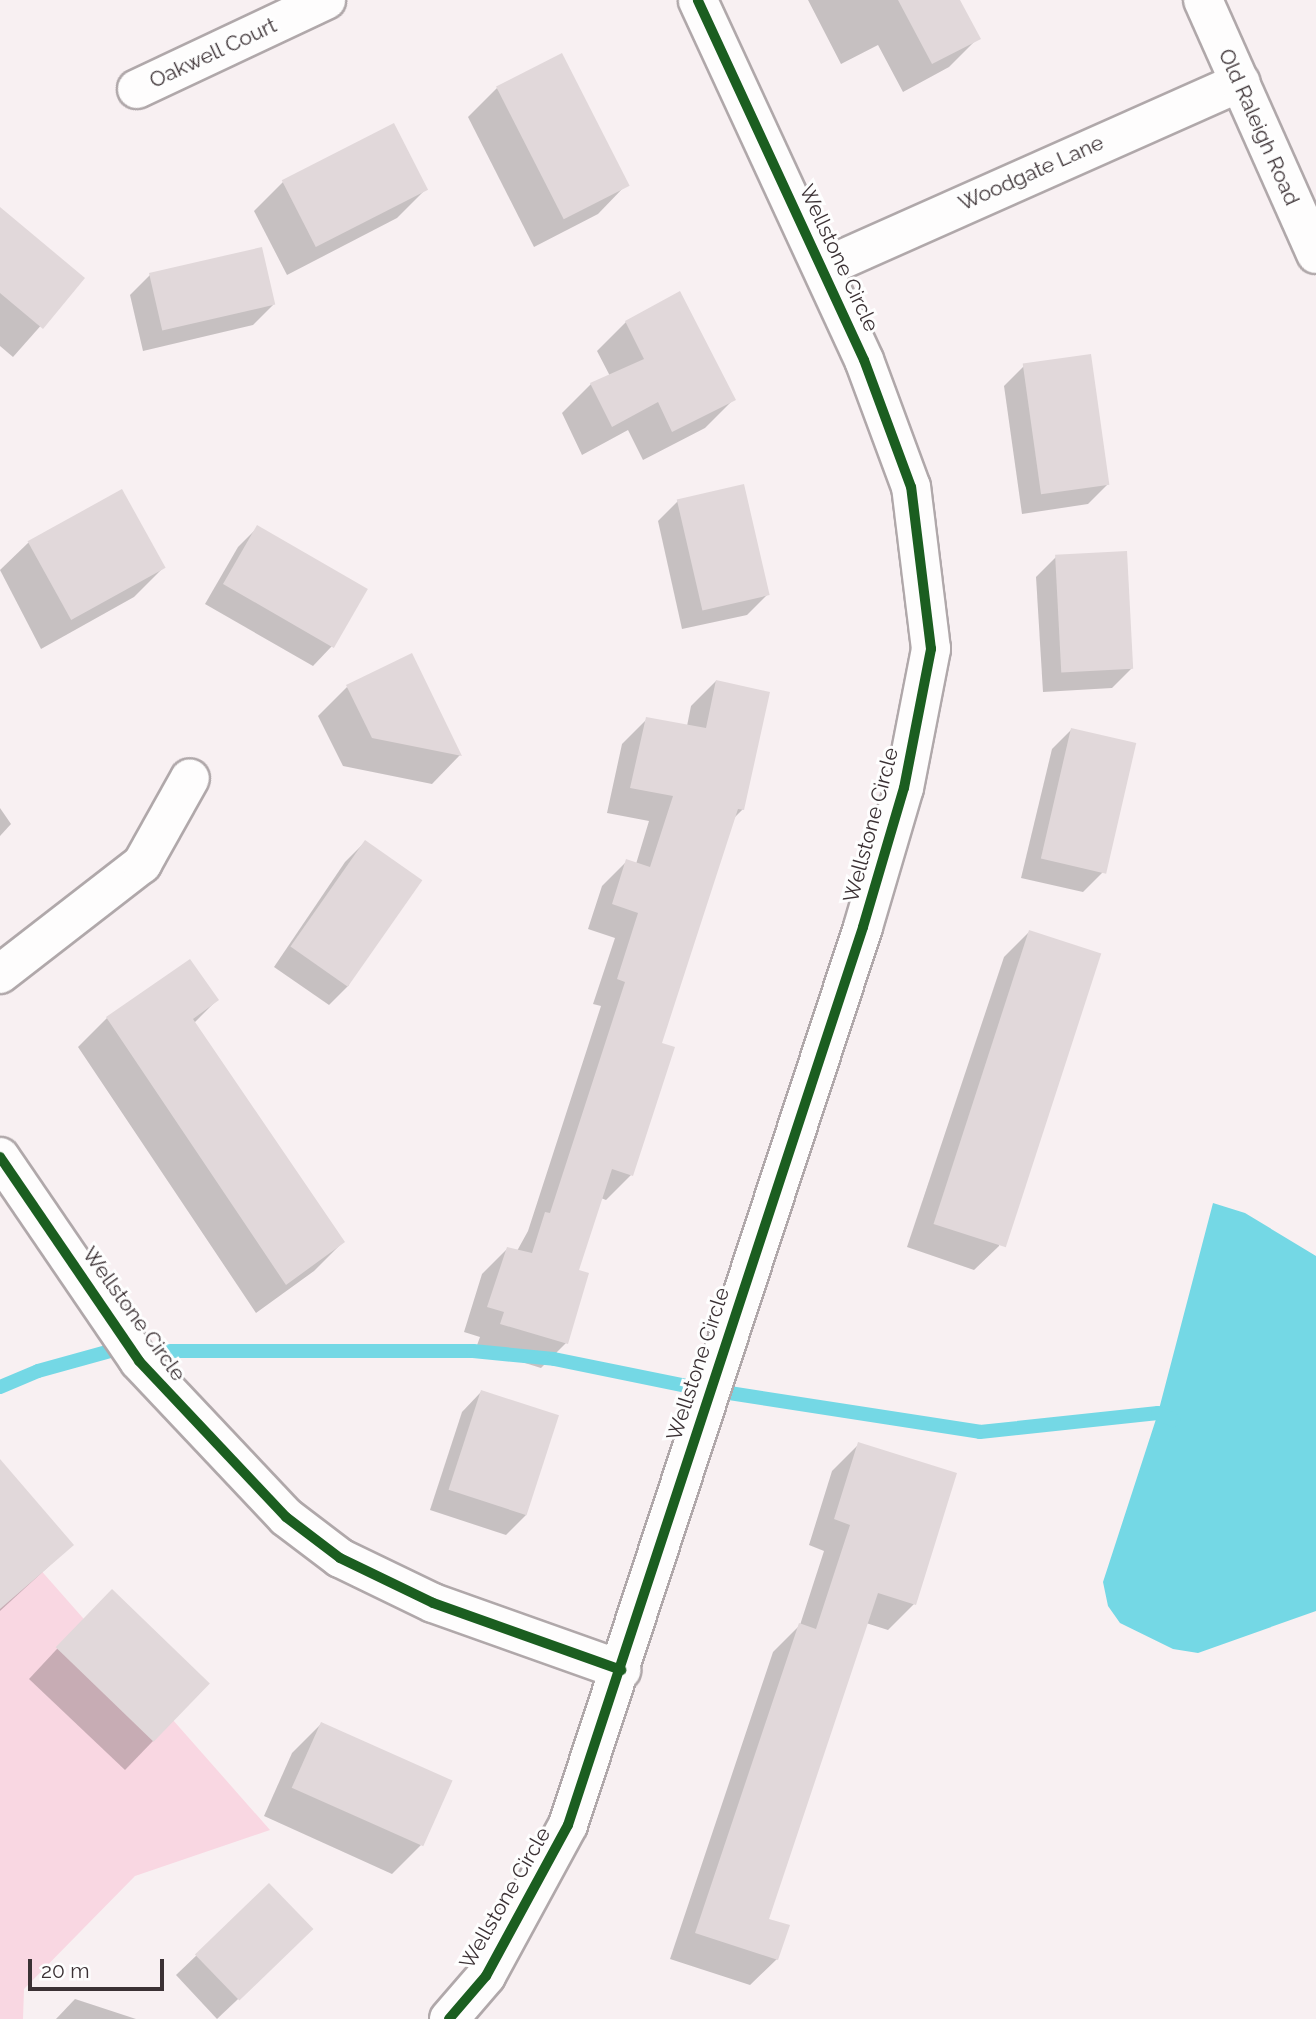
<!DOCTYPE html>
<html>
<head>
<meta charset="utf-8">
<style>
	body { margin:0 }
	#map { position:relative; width:1316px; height:2019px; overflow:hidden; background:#f8f0f2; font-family:Raleway,sans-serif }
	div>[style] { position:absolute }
	.green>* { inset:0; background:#f9d7e2 }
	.water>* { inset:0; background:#74d8e5 }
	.shadow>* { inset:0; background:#0003 }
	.stream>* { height:14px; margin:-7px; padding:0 7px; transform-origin:7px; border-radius:7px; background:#74d8e5 }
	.building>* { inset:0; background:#e1d8da; transform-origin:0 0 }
	.roads { filter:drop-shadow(2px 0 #b0a8aa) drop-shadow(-2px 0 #b0a8aa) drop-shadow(0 2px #b0a8aa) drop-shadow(0 -2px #b0a8aa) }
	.minor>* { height:38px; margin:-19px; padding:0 19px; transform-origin:19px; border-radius:19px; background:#fefdfd }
	.major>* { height:38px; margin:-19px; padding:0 19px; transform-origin:19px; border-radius:19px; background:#fefdfd }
	.cycleway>* { height:10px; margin:-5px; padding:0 5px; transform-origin:5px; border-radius:5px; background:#1b5e20 }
	span { translate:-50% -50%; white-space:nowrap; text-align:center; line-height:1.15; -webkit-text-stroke:6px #fefefe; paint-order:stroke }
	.street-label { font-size:21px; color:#3b3134 }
	.scale { position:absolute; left:28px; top:1959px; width:136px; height:32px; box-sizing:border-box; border:4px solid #3b3134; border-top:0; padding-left:9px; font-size:21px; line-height:24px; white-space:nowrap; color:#3b3134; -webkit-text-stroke:5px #fefefe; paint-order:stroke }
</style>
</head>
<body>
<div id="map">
	<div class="green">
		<i style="clip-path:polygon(0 1524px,270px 1830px,135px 1876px,24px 1989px,23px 2019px,0 2019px)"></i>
	</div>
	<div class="water">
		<i style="clip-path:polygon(1213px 1203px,1245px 1213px,1316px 1256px,1316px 1611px,1198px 1653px,1173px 1649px,1120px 1623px,1108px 1606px,1103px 1582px,1158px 1413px)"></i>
	</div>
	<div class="shadow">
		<i style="clip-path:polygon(808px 0,958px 0,978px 38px,949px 67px,903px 92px,878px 45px,841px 64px)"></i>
		<i style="clip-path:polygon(497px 88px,626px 185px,598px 214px,534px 247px,468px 117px)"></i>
		<i style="clip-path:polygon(283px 182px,426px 189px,397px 218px,287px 275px,254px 211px)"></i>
		<i style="clip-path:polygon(0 209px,83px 278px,13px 357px,0 346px)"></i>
		<i style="clip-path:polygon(150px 275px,273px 305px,253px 325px,143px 351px,130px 295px)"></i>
		<i style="clip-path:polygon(626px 322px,734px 399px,705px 428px,643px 460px,628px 430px,582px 455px,562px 413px,591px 384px,610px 376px,597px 351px)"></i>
		<i style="clip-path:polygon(1024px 366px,1108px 484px,1088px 504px,1022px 514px,1004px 386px)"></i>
		<i style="clip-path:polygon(121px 491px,163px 568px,134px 597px,41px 649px,0 570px,28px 543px)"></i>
		<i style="clip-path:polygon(678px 501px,767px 595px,747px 615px,682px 629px,658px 521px)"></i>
		<i style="clip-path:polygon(258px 527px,332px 646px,313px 666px,205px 604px,238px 547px)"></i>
		<i style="clip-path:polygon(1056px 557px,1132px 668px,1112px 688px,1043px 692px,1036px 577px)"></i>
		<i style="clip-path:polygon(716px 681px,743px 809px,733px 819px,660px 1044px,631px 1175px,606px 1200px,601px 1198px,577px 1271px,566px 1343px,541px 1368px,476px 1348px,480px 1337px,464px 1332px,482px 1274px,507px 1249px,517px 1251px,528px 1231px,601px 1006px,593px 1004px,615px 938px,588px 929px,602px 886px,627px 861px,636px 864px,649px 821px,607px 813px,622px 744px,647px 719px,687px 726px,691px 706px)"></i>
		<i style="clip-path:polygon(347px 687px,460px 755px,432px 784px,343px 766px,318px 716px)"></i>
		<i style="clip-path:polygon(1072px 729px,1103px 872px,1083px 892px,1021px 878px,1052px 749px)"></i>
		<i style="clip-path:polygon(0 808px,11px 824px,0 836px)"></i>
		<i style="clip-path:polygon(365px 842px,349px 985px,329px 1005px,274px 967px,345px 862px)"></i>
		<i style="clip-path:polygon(1029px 932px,999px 1246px,974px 1270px,907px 1247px,1004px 957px)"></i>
		<i style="clip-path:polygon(217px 1000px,194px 1023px,343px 1242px,314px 1271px,256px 1313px,78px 1047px,107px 1018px)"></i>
		<i style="clip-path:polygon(481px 1392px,526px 1515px,506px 1535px,430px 1510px,462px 1412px)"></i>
		<i style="clip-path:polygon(859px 1444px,914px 1604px,888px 1630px,866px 1623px,767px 1920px,777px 1959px,750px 1985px,670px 1959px,773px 1652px,800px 1625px,824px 1551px,809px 1545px,832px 1471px)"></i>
		<i style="clip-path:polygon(0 1461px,72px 1545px,0 1611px)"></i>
		<i style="clip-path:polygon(83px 1621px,208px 1684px,125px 1770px,29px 1679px)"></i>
		<i style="clip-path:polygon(321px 1724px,421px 1845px,392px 1874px,264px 1816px,292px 1753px)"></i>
		<i style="clip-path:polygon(269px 1886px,291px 1949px,217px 2019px,176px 1975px)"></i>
		<i style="clip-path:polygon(75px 1999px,136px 2019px,56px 2019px)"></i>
	</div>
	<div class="stream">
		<i style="left:0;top:1387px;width:41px;rotate:-22.8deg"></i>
		<i style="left:38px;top:1371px;width:75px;rotate:-15.5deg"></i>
		<i style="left:110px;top:1351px;width:363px"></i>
		<i style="left:473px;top:1351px;width:81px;rotate:5.6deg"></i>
		<i style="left:554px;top:1359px;width:146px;rotate:11.5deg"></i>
		<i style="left:697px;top:1388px;width:286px;rotate:8.8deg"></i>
		<i style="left:980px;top:1432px;width:179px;rotate:-6.1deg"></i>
		<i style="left:1158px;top:1413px;width:17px;rotate:25deg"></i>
	</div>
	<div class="building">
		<i style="clip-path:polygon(898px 0,960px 0,981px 39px,932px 64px)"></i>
		<i style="left:562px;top:53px;width:149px;height:74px;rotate:63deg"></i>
		<i style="left:394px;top:123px;width:75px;height:126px;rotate:63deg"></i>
		<i style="clip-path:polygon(0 207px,85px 278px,43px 329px,0 293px)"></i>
		<i style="left:262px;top:247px;width:59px;height:116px;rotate:77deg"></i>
		<i style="clip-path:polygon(680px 291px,736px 400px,672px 432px,658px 402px,612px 427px,590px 383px,644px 359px,625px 321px)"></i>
		<i style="left:1091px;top:354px;width:132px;height:69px;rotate:82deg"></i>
		<i style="left:744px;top:484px;width:114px;height:69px;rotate:77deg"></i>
		<i style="left:122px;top:489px;width:90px;height:108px;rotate:61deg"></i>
		<i style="left:257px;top:525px;width:128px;height:68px;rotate:30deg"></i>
		<i style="left:1127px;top:551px;width:118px;height:72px;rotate:87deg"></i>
		<i style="clip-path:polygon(412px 653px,462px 756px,372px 738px,346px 685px)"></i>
		<i style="clip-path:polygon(716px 680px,770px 692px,744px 810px,738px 809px,662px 1043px,675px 1047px,633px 1176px,612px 1169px,579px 1270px,589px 1273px,568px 1344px,500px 1324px,504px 1312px,487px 1307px,507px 1247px,532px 1253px,545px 1212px,550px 1213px,625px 982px,617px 979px,638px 913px,612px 904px,626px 859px,650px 867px,673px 796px,630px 788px,646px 717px,706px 728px)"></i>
		<i style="left:1071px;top:728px;width:67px;height:134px;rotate:13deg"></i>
		<i style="left:365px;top:840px;width:70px;height:130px;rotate:35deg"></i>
		<i style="left:1029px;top:930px;width:76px;height:309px;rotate:18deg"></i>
		<i style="clip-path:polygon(190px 959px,219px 1000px,193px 1019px,345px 1242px,286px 1285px,106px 1017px)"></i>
		<i style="left:481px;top:1390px;width:82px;height:105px;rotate:18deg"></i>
		<i style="clip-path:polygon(858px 1442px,957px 1473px,916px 1605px,878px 1593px,769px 1919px,790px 1925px,778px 1960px,695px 1933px,799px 1623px,816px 1629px,850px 1525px,834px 1519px)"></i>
		<i style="clip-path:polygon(0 1459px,74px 1545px,0 1609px)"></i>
		<i style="left:112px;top:1589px;width:136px;height:81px;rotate:44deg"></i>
		<i style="left:321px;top:1722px;width:144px;height:72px;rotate:24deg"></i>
		<i style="left:269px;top:1883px;width:64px;height:103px;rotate:46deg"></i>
	</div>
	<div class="roads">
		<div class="minor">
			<i style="left:137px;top:89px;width:209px;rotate:-25.2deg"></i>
			<i style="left:823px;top:268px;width:457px;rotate:-24deg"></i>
			<i style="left:0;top:974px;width:180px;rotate:-37.8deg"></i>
			<i style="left:142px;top:864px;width:98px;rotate:-60.8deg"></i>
			<i style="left:0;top:1157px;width:247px;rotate:55.7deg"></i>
			<i style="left:139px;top:1361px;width:214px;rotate:46.7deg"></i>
			<i style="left:286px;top:1517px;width:68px;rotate:37.2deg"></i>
			<i style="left:340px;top:1558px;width:103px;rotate:25.8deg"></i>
			<i style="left:433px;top:1603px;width:200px;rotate:19.6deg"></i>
			<i style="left:449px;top:2019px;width:57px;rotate:-49.3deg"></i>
			<i style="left:486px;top:1976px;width:172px;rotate:-61.5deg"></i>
			<i style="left:568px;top:1825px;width:945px;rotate:-71.81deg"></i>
			<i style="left:863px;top:927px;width:145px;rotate:-73.6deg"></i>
			<i style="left:904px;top:788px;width:142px;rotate:-79deg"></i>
			<i style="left:931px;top:649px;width:163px;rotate:-97deg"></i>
			<i style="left:911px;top:487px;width:135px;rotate:-110.3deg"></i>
			<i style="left:864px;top:360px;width:396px;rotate:-114.8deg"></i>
		</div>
		<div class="major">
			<i style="left:1203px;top:0;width:278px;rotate:66deg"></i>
		</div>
	</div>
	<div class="cycleway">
		<i style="left:0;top:1157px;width:247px;rotate:55.7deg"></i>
		<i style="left:139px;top:1361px;width:214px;rotate:46.7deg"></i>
		<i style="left:286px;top:1517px;width:68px;rotate:37.2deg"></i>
		<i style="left:340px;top:1558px;width:103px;rotate:25.8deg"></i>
		<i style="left:433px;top:1603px;width:200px;rotate:19.6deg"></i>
		<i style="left:449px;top:2019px;width:57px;rotate:-49.3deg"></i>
		<i style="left:486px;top:1976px;width:172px;rotate:-61.5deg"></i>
		<i style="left:568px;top:1825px;width:945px;rotate:-71.81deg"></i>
		<i style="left:863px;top:927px;width:145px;rotate:-73.6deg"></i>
		<i style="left:904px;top:788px;width:142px;rotate:-79deg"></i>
		<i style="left:931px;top:649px;width:163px;rotate:-97deg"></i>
		<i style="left:911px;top:487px;width:135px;rotate:-110.3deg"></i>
		<i style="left:864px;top:360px;width:396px;rotate:-114.8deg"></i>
	</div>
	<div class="street-label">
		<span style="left:213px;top:53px;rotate:-25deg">Oakwell Court</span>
		<span style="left:1259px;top:127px;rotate:66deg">Old Raleigh Road</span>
		<span style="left:1031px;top:173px;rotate:-24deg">Woodgate Lane</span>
		<span style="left:839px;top:258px;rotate:65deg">Wellstone Circle</span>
		<span style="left:871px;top:825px;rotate:-75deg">Wellstone Circle</span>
		<span style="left:134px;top:1314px;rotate:54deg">Wellstone Circle</span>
		<span style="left:698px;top:1364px;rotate:-72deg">Wellstone Circle</span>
		<span style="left:505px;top:1898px;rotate:-60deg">Wellstone Circle</span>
	</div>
	<div class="scale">20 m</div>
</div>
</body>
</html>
